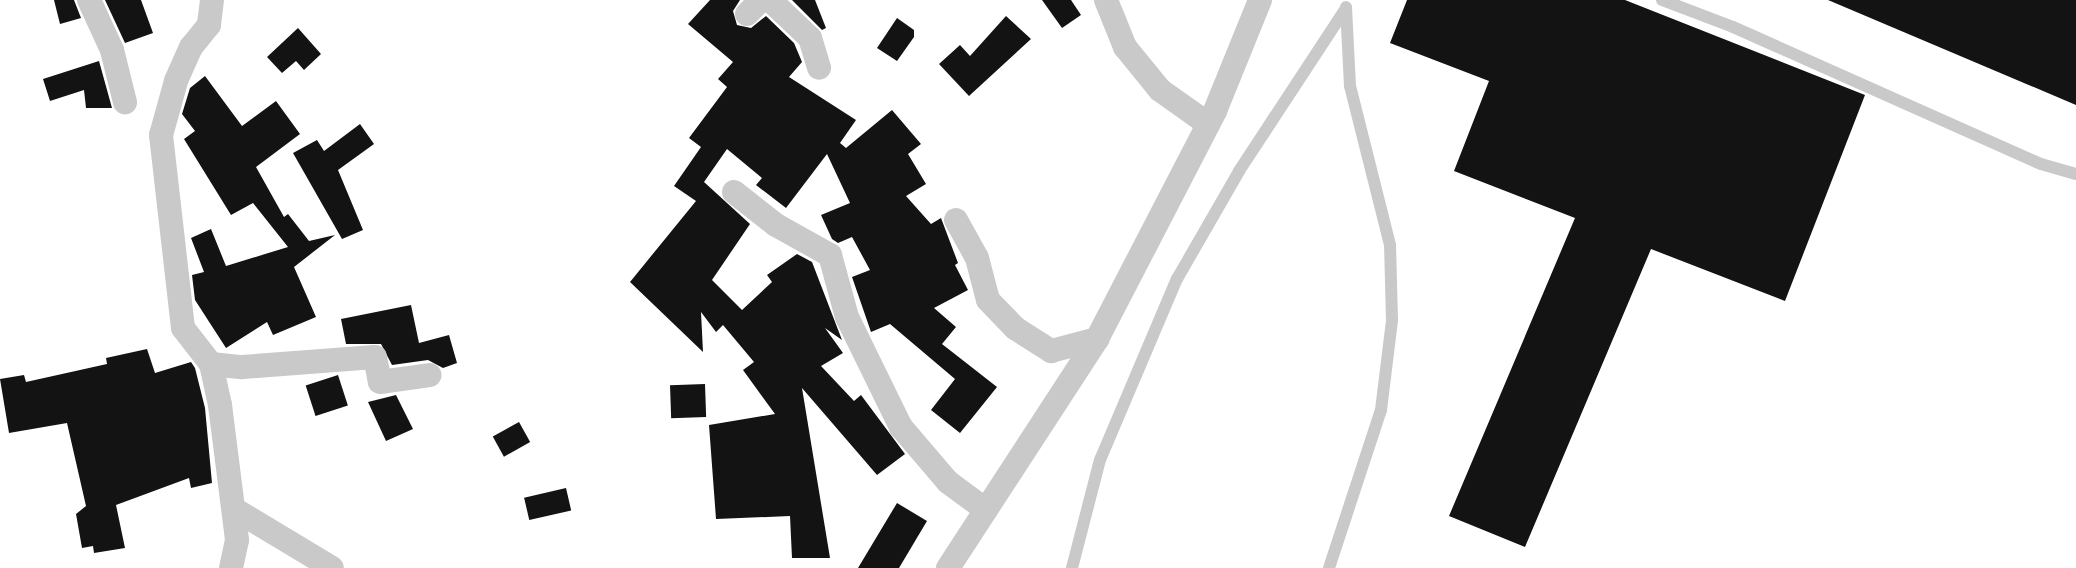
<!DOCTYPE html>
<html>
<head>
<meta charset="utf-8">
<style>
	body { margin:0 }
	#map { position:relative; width:2076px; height:568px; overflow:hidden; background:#fff; font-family:"Work Sans",sans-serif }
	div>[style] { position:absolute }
	.building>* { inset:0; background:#131313; transform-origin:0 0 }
	.service>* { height:12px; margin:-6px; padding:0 6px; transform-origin:6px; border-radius:6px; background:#c9c9c9 }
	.minor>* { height:24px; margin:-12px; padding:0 12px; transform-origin:12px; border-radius:12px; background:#c9c9c9 }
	span { translate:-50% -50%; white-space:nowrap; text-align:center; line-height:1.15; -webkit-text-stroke:7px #fff; paint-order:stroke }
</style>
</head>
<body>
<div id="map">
	<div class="building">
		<i style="clip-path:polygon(54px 0,74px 0,81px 18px,60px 24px)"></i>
		<i style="clip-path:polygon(105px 0,141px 0,153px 33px,125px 43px)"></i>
		<i style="clip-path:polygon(710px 0,740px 0,733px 11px,737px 25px,751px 28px,766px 16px,794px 43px,802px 62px,789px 77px,856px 120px,840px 143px,846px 148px,892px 110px,921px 144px,908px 154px,926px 184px,906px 196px,931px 224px,941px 218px,958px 263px,955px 265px,968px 290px,934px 308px,956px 327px,942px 344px,997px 387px,960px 433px,931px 410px,955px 379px,890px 324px,871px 332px,852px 277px,870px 270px,852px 237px,838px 243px,832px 239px,821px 215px,850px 203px,827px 154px,786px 208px,756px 185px,762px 178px,727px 149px,704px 182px,750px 224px,712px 280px,742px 310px,772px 282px,767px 275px,797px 254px,812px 262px,842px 340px,825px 328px,843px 353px,821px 366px,854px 401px,861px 395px,905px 454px,877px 475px,802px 388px,830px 558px,792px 558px,790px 516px,716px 519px,709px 425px,775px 414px,743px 370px,754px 362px,723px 325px,716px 332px,701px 312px,703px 352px,630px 282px,696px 201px,674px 186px,701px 147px,689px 138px,727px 87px,718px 79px,733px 62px,688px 24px)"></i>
		<i style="clip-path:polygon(792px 0,815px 0,826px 28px,822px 30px)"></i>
		<i style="clip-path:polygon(1042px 0,1071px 0,1081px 15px,1062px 28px)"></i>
		<i style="clip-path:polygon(1407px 0,1625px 0,1865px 95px,1785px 301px,1651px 249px,1525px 547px,1449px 516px,1575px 218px,1454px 171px,1489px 81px,1390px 43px)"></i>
		<i style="clip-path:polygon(1828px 0,2076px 0,2076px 105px)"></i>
		<i style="clip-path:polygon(1006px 16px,1031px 39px,969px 96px,939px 64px,960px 45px,970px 56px)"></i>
		<i style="clip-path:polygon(897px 18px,914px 30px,914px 37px,897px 61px,877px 48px)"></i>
		<i style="clip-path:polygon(298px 28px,321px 54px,304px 70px,296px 61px,282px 73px,267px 57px)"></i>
		<i style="clip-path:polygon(99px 61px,112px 108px,86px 108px,84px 90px,50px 101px,43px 79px)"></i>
		<i style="clip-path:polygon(205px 76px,242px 126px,276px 101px,300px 134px,256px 167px,284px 217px,288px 214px,309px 241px,335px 235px,294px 267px,316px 317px,273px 335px,267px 322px,226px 348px,195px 300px,192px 275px,204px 272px,191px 238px,211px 229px,226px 266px,288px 247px,253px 203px,231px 215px,184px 139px,195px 131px,182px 114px,190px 88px)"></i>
		<i style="clip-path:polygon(360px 124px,374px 144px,338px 170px,363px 230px,342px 239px,293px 153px,317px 140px,324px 151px)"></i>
		<i style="clip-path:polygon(411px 305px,419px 343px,449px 335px,457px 363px,443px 368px,428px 360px,392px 365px,381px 344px,346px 344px,341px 319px)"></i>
		<i style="clip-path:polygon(147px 349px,155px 373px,191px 362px,195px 368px,205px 408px,212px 483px,191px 488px,189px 478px,116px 505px,125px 548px,94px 553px,93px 546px,82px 548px,76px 514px,86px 506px,67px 423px,9px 433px,0 379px,24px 375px,26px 382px,107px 364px,106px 358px)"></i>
		<i style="left:338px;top:375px;width:32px;height:34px;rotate:72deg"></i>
		<i style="left:705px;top:384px;width:33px;height:35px;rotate:88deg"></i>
		<i style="clip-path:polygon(396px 395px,413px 429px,386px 441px,368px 402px)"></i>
		<i style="left:519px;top:422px;width:23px;height:30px;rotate:61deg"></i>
		<i style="left:566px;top:488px;width:23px;height:43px;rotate:77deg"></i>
		<i style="clip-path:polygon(897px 503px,927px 521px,899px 568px,858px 568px)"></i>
	</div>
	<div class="service">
		<i style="left:1662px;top:0;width:76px;rotate:20.8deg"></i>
		<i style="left:1733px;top:27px;width:337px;rotate:24deg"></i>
		<i style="left:2041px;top:164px;width:36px;rotate:16deg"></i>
		<i style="left:1072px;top:568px;width:112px;rotate:-75.5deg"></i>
		<i style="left:1100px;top:460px;width:197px;rotate:-67deg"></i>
		<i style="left:1177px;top:279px;width:125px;rotate:-60.1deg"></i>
		<i style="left:1239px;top:171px;width:195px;rotate:-56.7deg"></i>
		<i style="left:1329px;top:568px;width:166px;rotate:-71.8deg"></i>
		<i style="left:1381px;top:410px;width:91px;rotate:-83deg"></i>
		<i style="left:1392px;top:320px;width:75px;rotate:-91.5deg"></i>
		<i style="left:1390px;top:245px;width:164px;rotate:-104.1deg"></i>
		<i style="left:1350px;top:86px;width:79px;rotate:-92.9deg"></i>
	</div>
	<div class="minor">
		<i style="left:89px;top:0;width:55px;rotate:65.3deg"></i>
		<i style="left:112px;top:50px;width:54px;rotate:76deg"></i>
		<i style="left:212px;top:0;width:25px;rotate:97deg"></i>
		<i style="left:209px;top:25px;width:28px;rotate:129deg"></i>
		<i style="left:191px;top:47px;width:37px;rotate:114deg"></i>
		<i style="left:176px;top:81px;width:56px;rotate:105.5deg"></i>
		<i style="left:161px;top:135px;width:194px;rotate:83.5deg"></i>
		<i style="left:183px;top:328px;width:46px;rotate:52.1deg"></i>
		<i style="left:211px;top:364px;width:42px;rotate:77.6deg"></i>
		<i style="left:220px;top:405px;width:136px;rotate:82.8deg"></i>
		<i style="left:237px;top:540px;width:29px;rotate:102deg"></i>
		<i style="left:770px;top:0;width:55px;rotate:43.5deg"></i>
		<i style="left:810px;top:38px;width:31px;rotate:73deg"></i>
		<i style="left:1106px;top:0;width:51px;rotate:68deg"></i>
		<i style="left:1125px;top:47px;width:55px;rotate:50.9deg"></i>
		<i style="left:1160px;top:90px;width:59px;rotate:35.3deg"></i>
		<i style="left:747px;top:14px;width:20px;rotate:-45deg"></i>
		<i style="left:734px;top:192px;width:53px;rotate:38.2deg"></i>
		<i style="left:776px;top:225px;width:62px;rotate:29.1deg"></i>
		<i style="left:830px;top:255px;width:64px;rotate:74.7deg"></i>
		<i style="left:847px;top:317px;width:123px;rotate:63.9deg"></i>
		<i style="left:901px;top:427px;width:72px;rotate:49.5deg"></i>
		<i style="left:948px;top:482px;width:47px;rotate:36.4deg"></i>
		<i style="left:956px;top:220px;width:43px;rotate:61.1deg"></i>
		<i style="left:977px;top:258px;width:43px;rotate:75.3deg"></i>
		<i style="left:988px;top:300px;width:39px;rotate:46deg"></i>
		<i style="left:1015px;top:328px;width:43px;rotate:32.6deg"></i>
		<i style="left:1051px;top:351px;width:48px;rotate:-14.6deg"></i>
		<i style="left:211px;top:364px;width:31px;rotate:6deg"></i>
		<i style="left:242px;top:367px;width:133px;rotate:-4.3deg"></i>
		<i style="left:375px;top:357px;width:25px;rotate:79deg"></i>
		<i style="left:380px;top:382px;width:50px;rotate:-8deg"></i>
		<i style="left:234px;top:509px;width:114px;rotate:31deg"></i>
		<i style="left:948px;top:568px;width:273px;rotate:-56.9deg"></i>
		<i style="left:1097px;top:339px;width:257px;rotate:-62.6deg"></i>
		<i style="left:1215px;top:111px;width:120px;rotate:-67.9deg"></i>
	</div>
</div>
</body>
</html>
